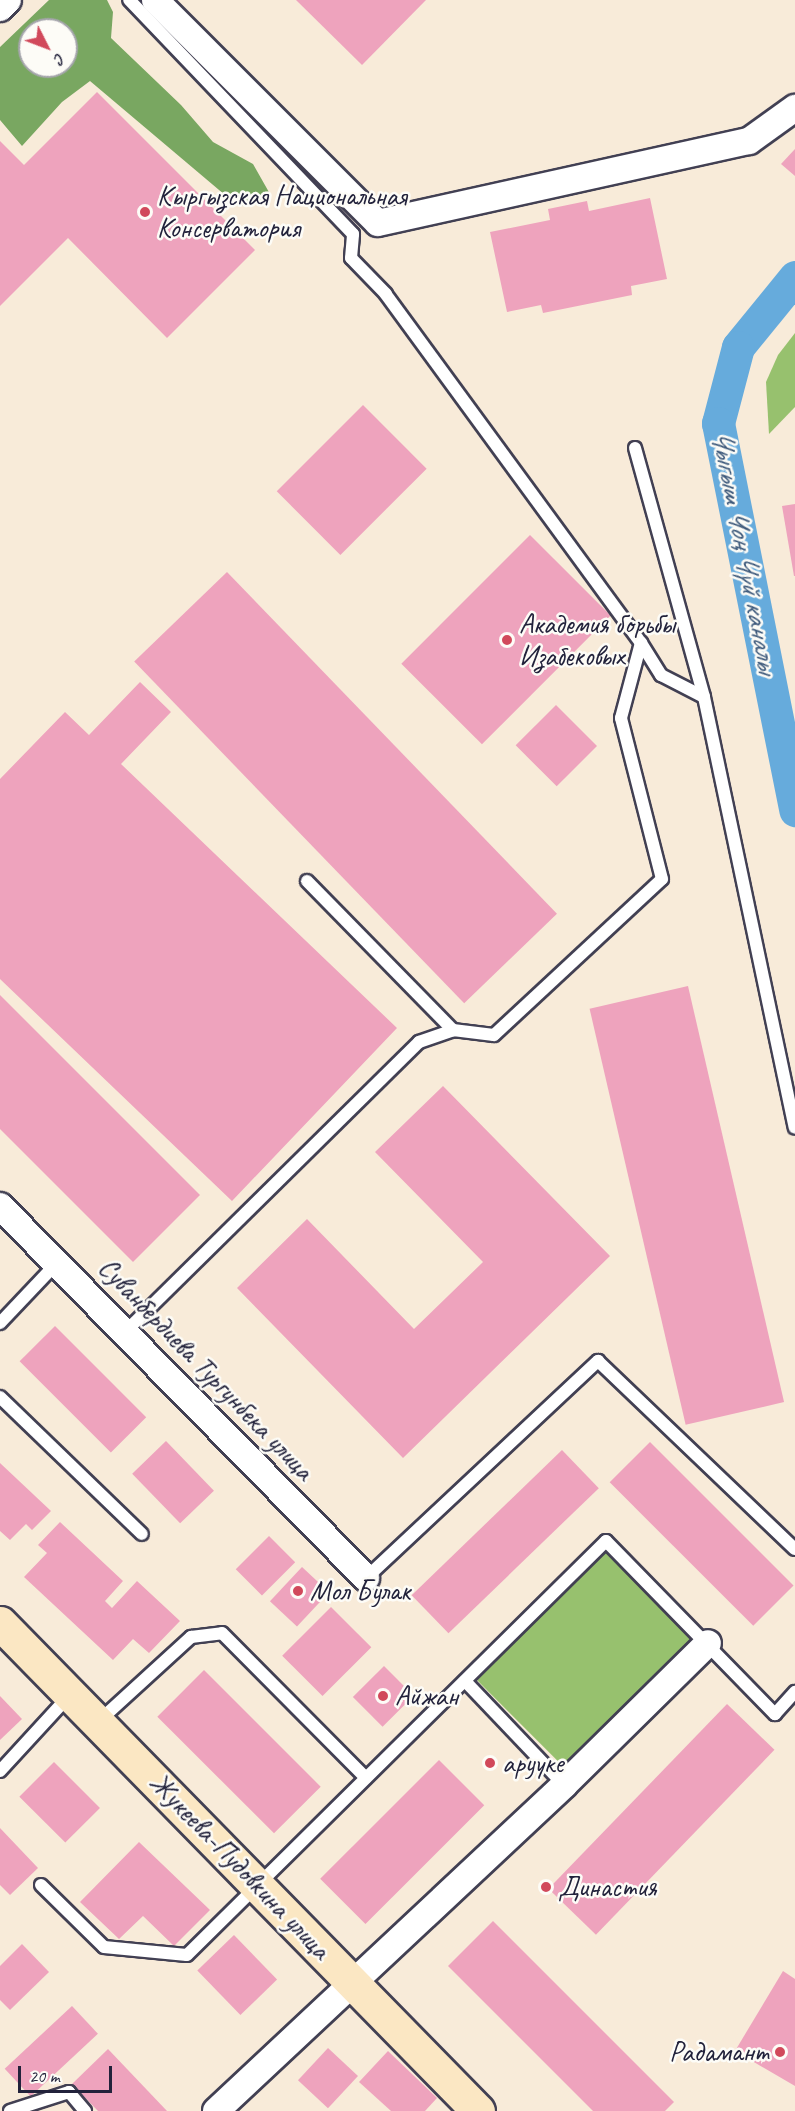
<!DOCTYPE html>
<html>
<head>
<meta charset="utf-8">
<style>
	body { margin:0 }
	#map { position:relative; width:795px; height:2111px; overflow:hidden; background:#f8ebd9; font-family:Caveat,sans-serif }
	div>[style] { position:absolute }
	.green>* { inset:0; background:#97c16e; transform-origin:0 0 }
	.forest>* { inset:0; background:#79a761 }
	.canal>* { height:33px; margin:-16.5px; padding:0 16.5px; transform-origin:16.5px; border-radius:16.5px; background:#66abdc }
	.building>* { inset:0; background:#eea3bd; transform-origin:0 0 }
	.roads { filter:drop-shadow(2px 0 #424053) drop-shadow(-2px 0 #424053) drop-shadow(0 2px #424053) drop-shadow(0 -2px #424053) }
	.service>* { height:12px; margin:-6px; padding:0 6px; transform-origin:6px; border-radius:6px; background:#fff }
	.minor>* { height:26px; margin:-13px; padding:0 13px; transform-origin:13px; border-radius:13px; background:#fff }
	.secondary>* { height:33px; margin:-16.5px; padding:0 16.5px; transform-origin:16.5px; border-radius:16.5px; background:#fbe7c3 }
	.dots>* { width:16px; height:16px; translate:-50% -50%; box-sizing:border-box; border:3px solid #fdfcf7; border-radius:50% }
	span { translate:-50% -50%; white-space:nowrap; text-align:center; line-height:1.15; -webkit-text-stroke:5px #fdfcf7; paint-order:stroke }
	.poi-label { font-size:28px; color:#22223b }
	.left { translate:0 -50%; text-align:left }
	.right { translate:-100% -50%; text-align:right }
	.street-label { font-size:28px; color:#22223b }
	.water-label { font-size:30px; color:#3d597b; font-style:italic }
	.north { position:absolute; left:18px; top:18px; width:60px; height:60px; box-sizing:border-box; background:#fdfcf7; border:2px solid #a5a5ac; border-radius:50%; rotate:132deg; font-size:16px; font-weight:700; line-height:24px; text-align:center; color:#22223b }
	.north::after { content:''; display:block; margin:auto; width:21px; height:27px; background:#d1495b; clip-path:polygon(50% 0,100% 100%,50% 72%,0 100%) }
	.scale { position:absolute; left:18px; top:2066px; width:94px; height:27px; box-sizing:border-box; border:3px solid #22223b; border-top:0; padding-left:8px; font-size:18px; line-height:21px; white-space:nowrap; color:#22223b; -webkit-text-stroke:4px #fdfcf7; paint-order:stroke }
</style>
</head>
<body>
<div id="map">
	<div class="green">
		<i style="clip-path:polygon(795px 333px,795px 407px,769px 434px,766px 382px,778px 355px)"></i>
		<i style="left:606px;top:1549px;width:131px;height:184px;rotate:45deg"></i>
	</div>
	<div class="forest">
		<i style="clip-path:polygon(evenodd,49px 0,107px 0,113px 12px,111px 38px,181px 105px,213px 142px,253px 164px,270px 194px,269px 203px,238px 206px,90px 81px,62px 102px,22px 146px,0 120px,0 47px,49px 0,30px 30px,66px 30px,66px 66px,30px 66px,30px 30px)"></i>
	</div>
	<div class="canal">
		<i style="left:795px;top:277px;width:90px;rotate:129.2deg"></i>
		<i style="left:738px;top:347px;width:79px;rotate:104.7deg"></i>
		<i style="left:718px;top:423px;width:395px;rotate:78.7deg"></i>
	</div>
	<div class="building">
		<i style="clip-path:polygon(296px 0,426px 0,362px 65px)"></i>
		<i style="clip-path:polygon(97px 92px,255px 250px,167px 338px,68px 238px,0 306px,0 141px,24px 165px)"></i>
		<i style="clip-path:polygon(795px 149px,795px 176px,781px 164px)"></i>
		<i style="clip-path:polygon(650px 198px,667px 279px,631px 286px,632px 295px,543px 313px,541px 305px,507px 312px,490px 232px,550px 220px,548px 209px,587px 201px,589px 211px)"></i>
		<i style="left:363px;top:405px;width:90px;height:122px;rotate:45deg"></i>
		<i style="clip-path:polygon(795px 504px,795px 576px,794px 576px,782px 506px)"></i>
		<i style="left:530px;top:535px;width:114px;height:182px;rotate:45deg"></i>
		<i style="left:227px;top:572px;width:475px;height:129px;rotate:46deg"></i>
		<i style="clip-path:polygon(140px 682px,171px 712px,121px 764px,397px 1028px,232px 1201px,0 979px,0 779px,65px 712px,89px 735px)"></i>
		<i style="left:556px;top:705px;width:58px;height:57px;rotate:45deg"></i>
		<i style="left:688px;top:986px;width:427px;height:101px;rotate:77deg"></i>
		<i style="clip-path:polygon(0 995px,200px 1195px,133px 1262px,0 1129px)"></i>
		<i style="clip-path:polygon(443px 1086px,610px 1256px,403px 1458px,237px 1288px,307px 1219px,414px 1329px,483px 1262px,375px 1152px)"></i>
		<i style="left:55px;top:1326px;width:129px;height:50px;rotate:45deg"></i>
		<i style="left:166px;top:1441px;width:69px;height:47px;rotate:46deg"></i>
		<i style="left:650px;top:1442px;width:203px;height:57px;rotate:45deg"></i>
		<i style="left:562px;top:1450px;width:53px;height:209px;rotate:46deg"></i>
		<i style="clip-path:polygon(0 1463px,51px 1511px,32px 1530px,26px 1524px,10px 1540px,0 1531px)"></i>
		<i style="clip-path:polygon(60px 1522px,123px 1581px,105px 1601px,112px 1608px,137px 1581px,180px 1621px,149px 1653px,133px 1639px,113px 1660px,24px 1577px,47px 1553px,38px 1545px)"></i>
		<i style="left:269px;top:1536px;width:37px;height:47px;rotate:45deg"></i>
		<i style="left:302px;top:1567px;width:37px;height:47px;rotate:43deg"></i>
		<i style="left:331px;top:1607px;width:57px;height:69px;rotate:45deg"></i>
		<i style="left:384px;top:1666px;width:42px;height:44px;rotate:45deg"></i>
		<i style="left:204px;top:1670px;width:165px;height:66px;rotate:45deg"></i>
		<i style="clip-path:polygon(0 1696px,22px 1719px,0 1740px)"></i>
		<i style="left:727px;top:1704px;width:66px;height:257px;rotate:44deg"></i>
		<i style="left:439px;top:1760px;width:64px;height:168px;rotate:45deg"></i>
		<i style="left:54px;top:1762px;width:65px;height:49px;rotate:45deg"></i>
		<i style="clip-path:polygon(0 1828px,38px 1868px,10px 1895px,0 1885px)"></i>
		<i style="clip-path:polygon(139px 1842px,210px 1910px,174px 1946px,143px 1916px,119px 1939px,80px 1902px)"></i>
		<i style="clip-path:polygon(493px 1921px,674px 2102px,665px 2111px,593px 2111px,448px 1966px)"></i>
		<i style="left:234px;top:1935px;width:62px;height:51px;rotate:46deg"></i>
		<i style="clip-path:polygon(22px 1944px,49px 1972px,10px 2010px,0 2000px,0 1966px)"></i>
		<i style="clip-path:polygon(783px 1971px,795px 1979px,795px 2086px,735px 2051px)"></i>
		<i style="left:72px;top:2006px;width:38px;height:92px;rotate:47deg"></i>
		<i style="left:328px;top:2048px;width:41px;height:44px;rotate:43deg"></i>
		<i style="clip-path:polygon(108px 2049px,167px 2111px,98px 2111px,72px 2084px)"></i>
		<i style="clip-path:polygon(388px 2051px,437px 2098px,425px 2111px,391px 2111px,359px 2082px)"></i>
	</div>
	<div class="roads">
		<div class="service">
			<i style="left:635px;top:448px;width:258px;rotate:74.5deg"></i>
			<i style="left:641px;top:643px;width:38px;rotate:58deg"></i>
			<i style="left:661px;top:675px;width:48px;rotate:27.1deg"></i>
			<i style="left:704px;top:697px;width:440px;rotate:78.1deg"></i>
			<i style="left:307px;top:881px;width:209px;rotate:45.6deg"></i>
			<i style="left:0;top:1323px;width:83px;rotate:-46.5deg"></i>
			<i style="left:125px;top:1332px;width:413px;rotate:-44.6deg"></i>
			<i style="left:419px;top:1042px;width:36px;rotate:-19deg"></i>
			<i style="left:453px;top:1030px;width:41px;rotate:7deg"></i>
			<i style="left:494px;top:1035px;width:229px;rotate:-42.9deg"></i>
			<i style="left:662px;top:879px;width:166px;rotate:-104.3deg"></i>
			<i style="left:621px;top:718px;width:78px;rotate:-75.1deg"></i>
			<i style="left:641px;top:643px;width:432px;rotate:-126.2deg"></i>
			<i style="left:386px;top:294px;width:50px;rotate:-134.2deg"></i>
			<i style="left:351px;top:258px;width:24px;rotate:-85deg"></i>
			<i style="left:353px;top:234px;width:324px;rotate:-133.7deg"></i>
			<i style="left:0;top:1397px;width:197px;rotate:44deg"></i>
			<i style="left:366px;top:1578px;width:318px;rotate:-43.1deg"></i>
			<i style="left:598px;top:1361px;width:272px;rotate:43.7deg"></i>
			<i style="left:465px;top:1681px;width:144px;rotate:46.4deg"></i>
			<i style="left:99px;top:1721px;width:125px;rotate:-42.4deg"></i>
			<i style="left:191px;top:1637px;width:31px;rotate:-7deg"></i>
			<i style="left:222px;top:1633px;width:204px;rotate:45.2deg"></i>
			<i style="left:0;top:1771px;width:103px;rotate:-47.4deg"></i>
			<i style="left:41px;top:1885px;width:88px;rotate:44.5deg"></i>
			<i style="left:104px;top:1947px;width:83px;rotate:5.5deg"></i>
			<i style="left:187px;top:1955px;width:589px;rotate:-44.66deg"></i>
			<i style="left:606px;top:1541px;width:242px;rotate:45.7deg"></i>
			<i style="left:775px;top:1714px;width:30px;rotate:-48deg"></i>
			<i style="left:10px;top:2111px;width:62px;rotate:-17.9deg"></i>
			<i style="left:69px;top:2092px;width:25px;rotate:50deg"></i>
		</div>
		<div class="minor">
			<i style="left:155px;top:0;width:315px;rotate:45deg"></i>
			<i style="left:378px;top:223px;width:380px;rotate:-12.5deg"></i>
			<i style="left:749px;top:141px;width:57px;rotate:-35.7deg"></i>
			<i style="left:0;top:8px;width:11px;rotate:-45deg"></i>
			<i style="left:0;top:1206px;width:522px;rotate:45.47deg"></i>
			<i style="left:216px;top:2111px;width:477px;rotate:-43.1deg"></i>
			<i style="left:564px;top:1785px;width:202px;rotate:-44.6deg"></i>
		</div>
		<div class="secondary">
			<i style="left:0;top:1623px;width:683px;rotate:45.59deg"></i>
		</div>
	</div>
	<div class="dots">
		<i style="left:145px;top:212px;background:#d1495b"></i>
		<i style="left:507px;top:640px;background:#d1495b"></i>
		<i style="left:298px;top:1591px;background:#d1495b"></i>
		<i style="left:383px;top:1696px;background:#d1495b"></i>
		<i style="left:490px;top:1763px;background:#d1495b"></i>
		<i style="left:546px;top:1887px;background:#d1495b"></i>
		<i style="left:780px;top:2052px;background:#d1495b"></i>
	</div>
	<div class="poi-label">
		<span class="left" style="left:157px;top:212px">Кыргызская Национальная<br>Консерватория</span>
		<span class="left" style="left:519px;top:640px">Академия борьбы<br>Изабековых</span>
		<span class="left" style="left:310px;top:1591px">Мол Булак</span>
		<span class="left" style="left:395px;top:1696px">Айжан</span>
		<span class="left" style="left:502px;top:1763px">арууке</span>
		<span class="left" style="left:558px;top:1887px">Династия</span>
		<span class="right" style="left:768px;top:2052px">Радамант</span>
	</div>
	<div class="street-label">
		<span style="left:206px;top:1369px;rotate:46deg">Суванбердиева Тургунбека улица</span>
		<span style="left:240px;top:1866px;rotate:46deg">Жукеева-Пудовкина улица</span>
	</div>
	<div class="water-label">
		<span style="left:745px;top:551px;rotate:79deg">Чыгыш Чоң Чүй каналы</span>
	</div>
	<div class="north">С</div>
	<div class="scale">20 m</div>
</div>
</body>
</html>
